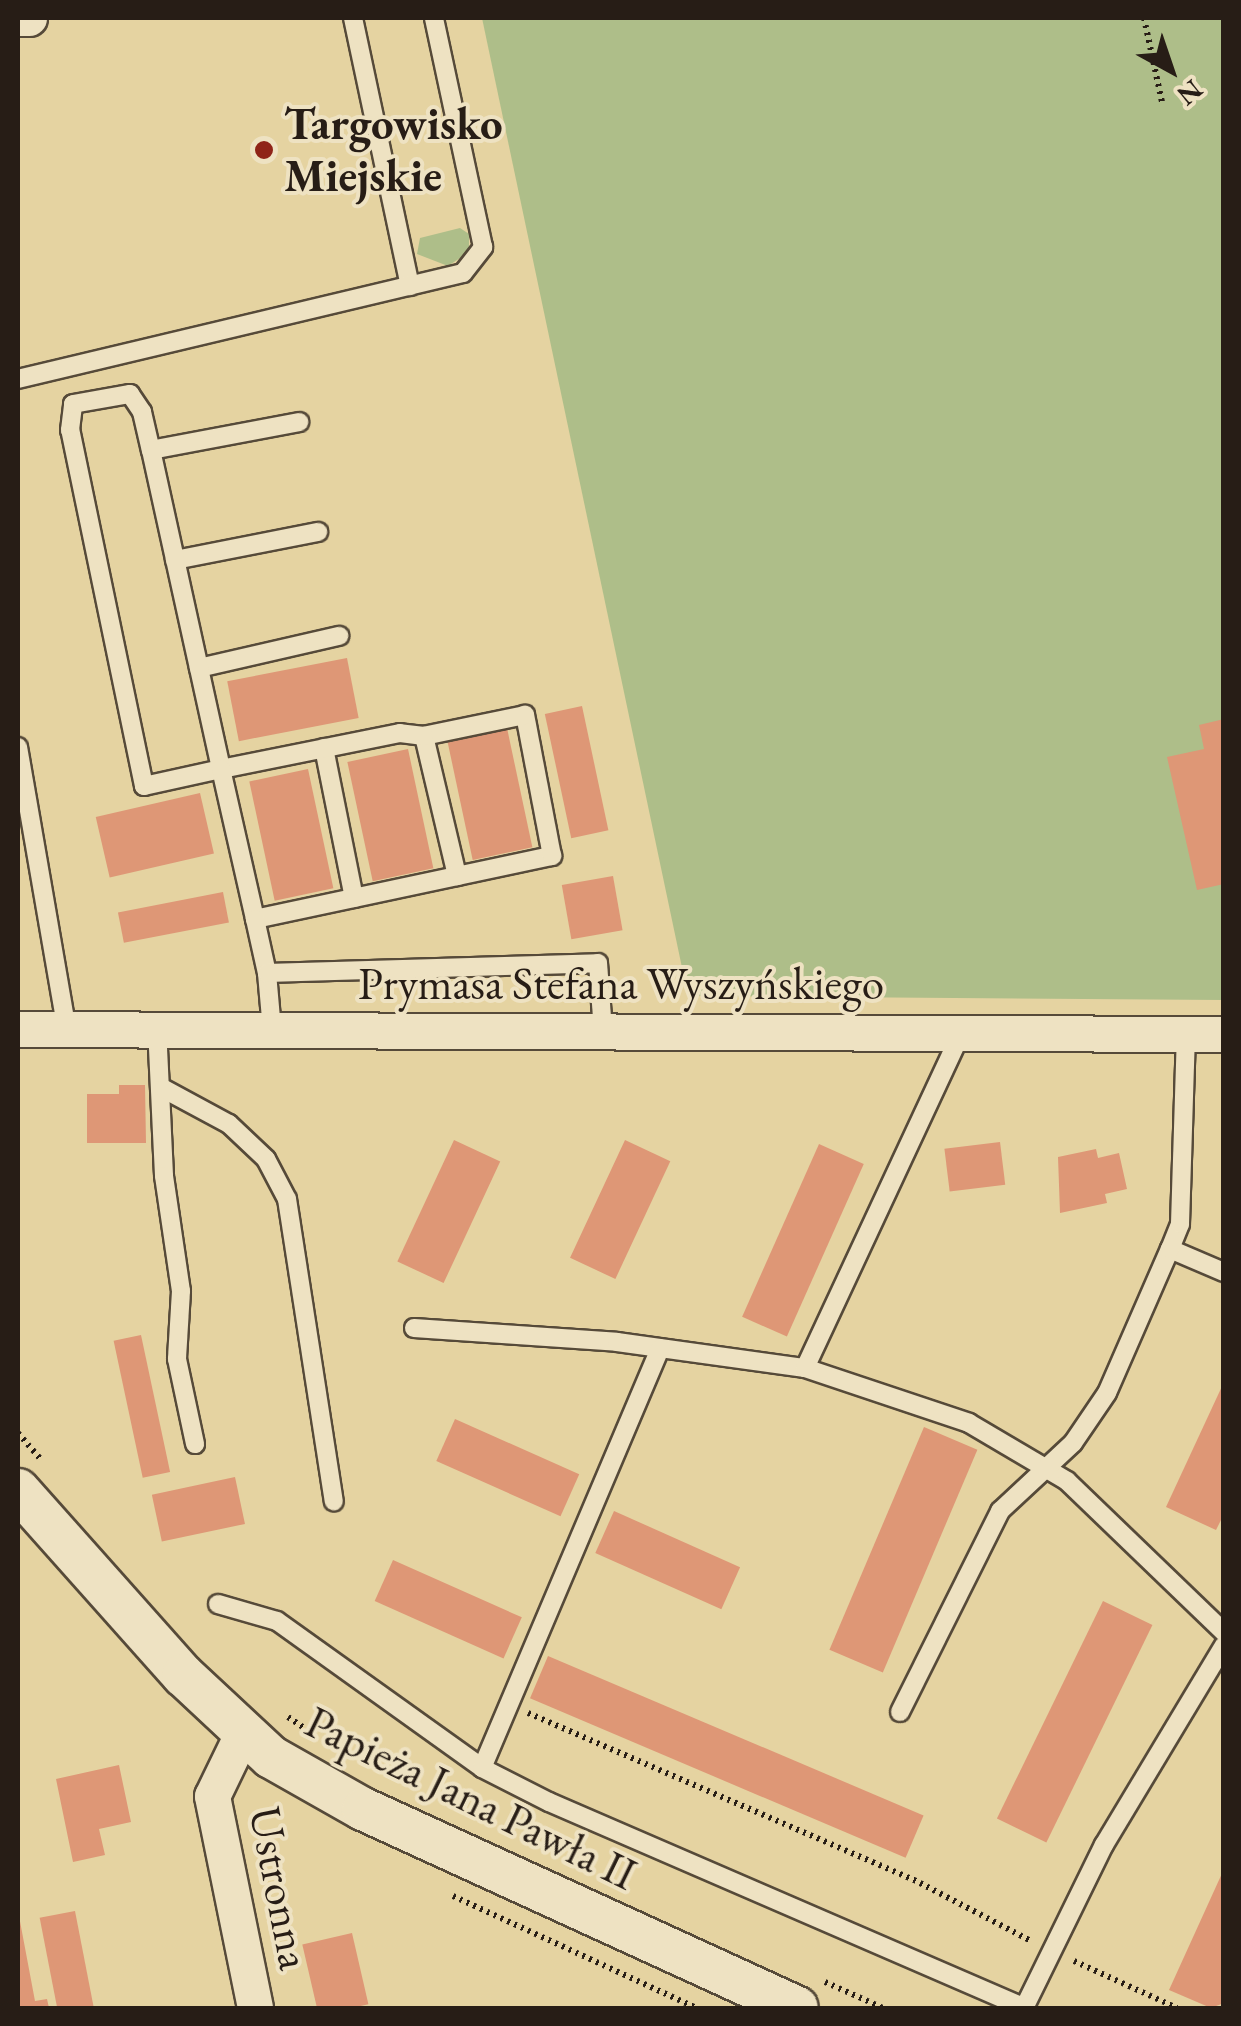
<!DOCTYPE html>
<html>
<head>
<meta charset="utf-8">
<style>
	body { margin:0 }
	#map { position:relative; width:1241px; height:2026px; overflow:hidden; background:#e5d3a1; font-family:"EB Garamond",serif }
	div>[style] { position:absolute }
	.green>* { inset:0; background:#aebe89 }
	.building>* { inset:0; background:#de9776; transform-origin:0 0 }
	.path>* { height:6px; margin-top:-3px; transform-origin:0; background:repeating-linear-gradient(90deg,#271d16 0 2.5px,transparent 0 7.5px) }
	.roads { filter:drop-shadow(2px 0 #564a39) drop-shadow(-2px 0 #564a39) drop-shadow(0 2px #564a39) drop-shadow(0 -2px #564a39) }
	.service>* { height:18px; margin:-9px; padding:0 9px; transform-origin:9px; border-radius:9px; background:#eee2c2 }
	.minor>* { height:35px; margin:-17.5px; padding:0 17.5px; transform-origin:17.5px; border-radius:17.5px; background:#eee2c2 }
	.tertiary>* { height:42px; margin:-21px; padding:0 21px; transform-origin:21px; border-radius:21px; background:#eee2c2 }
	.dots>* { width:28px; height:28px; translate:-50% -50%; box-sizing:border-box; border:5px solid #eee2c2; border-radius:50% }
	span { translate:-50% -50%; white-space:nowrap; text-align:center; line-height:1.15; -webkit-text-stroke:8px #eee2c2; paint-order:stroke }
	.poi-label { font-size:45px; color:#271d16; font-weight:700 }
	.left { translate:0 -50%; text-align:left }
	.street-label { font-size:45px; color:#271d16 }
	.frame { position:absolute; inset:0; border:20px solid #271d16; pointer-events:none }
	.north { position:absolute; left:1121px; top:20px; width:100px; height:100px; -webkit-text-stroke:8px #eee2c2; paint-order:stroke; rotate:140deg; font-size:28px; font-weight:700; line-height:40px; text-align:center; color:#271d16 }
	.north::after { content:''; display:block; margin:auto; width:35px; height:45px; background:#271d16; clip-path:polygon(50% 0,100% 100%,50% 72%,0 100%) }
</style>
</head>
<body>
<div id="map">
	<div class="green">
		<i style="clip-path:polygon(482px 18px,1223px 18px,1223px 1000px,688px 996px)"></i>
		<i style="clip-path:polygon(460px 228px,469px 234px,469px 252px,448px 266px,417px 254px,420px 238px)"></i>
	</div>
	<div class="building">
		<i style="left:347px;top:658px;width:61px;height:122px;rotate:79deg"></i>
		<i style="left:582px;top:706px;width:127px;height:38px;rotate:78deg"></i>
		<i style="clip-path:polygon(1224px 719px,1224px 884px,1197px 890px,1167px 757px,1204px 749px,1199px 725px)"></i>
		<i style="left:507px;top:728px;width:122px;height:61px;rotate:78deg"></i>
		<i style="left:408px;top:749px;width:122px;height:62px;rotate:78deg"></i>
		<i style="left:308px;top:769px;width:122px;height:60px;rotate:78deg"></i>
		<i style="left:200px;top:793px;width:62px;height:107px;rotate:77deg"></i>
		<i style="left:613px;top:876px;width:55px;height:52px;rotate:80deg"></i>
		<i style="left:223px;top:892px;width:31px;height:107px;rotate:79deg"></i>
		<i style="clip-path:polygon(119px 1085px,145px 1085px,146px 1143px,87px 1143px,87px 1094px,119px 1094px)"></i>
		<i style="left:454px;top:1140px;width:51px;height:134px;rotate:25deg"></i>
		<i style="left:625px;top:1140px;width:50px;height:130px;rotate:25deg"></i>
		<i style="left:1000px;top:1142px;width:43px;height:56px;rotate:83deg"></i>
		<i style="left:819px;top:1144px;width:49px;height:189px;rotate:24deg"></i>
		<i style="clip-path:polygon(1096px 1149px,1098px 1158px,1119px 1153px,1127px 1189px,1105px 1194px,1107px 1203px,1060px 1213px,1058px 1157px)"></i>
		<i style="left:141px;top:1335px;width:140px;height:28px;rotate:78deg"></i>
		<i style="clip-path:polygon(1224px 1382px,1224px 1514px,1216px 1530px,1166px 1507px)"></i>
		<i style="left:455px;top:1419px;width:136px;height:46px;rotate:24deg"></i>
		<i style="left:924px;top:1427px;width:58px;height:242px;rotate:23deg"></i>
		<i style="left:235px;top:1477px;width:48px;height:85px;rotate:78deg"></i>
		<i style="left:614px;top:1511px;width:138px;height:46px;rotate:24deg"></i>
		<i style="left:393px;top:1560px;width:141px;height:45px;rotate:24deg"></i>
		<i style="left:1103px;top:1601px;width:55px;height:242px;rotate:26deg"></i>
		<i style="left:548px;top:1656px;width:408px;height:46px;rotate:23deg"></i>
		<i style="clip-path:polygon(119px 1765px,131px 1822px,99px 1829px,105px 1855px,73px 1862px,56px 1779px)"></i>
		<i style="clip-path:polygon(1224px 1869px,1224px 2003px,1211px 2008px,1169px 1990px)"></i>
		<i style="left:75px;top:1911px;width:99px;height:36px;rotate:79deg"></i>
		<i style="clip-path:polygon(19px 1916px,35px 2001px,47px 1999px,49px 2008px,18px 2008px)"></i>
		<i style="left:352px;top:1933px;width:73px;height:51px;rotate:77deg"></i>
	</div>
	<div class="path">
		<i style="left:1144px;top:18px;width:86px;rotate:77.9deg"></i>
		<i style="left:18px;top:1433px;width:35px;rotate:49deg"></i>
		<i style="left:528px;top:1713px;width:427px;rotate:23.4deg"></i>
		<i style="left:920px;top:1883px;width:125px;rotate:27.6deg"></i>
		<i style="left:288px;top:1717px;width:32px;rotate:34deg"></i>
		<i style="left:453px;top:1896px;width:268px;rotate:24.7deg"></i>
		<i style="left:1074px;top:1961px;width:113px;rotate:24.5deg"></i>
		<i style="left:825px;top:1982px;width:64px;rotate:24.1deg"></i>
	</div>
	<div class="roads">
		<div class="service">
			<i style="left:353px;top:18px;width:274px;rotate:78deg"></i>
			<i style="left:18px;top:379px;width:457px;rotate:-13.4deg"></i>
			<i style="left:463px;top:273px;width:33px;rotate:-52deg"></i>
			<i style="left:483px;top:247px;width:234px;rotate:-102.1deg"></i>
			<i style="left:151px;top:450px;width:151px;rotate:-10.7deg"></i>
			<i style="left:175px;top:560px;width:146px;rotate:-11.1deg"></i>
			<i style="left:199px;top:668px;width:144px;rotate:-12.9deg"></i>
			<i style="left:424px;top:736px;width:144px;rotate:76.7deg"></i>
			<i style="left:18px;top:747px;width:281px;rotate:80.2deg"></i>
			<i style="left:324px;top:748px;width:153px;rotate:78.7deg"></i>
			<i style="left:255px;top:919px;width:304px;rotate:-12deg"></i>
			<i style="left:552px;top:856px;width:144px;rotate:-100.8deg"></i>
			<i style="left:525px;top:715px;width:103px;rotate:168.3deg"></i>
			<i style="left:424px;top:736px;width:24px;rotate:-173deg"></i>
			<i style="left:400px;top:733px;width:183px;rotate:168.6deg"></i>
			<i style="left:221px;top:769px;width:79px;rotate:167.6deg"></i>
			<i style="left:144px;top:786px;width:364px;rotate:-101.7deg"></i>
			<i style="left:70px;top:430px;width:26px;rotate:-83deg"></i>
			<i style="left:73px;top:404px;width:58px;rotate:-10deg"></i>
			<i style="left:130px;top:394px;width:22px;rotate:56deg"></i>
			<i style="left:142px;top:412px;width:39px;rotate:77deg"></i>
			<i style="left:151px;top:450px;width:327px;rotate:77.6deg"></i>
			<i style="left:221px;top:769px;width:154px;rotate:77.2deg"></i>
			<i style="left:255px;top:919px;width:55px;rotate:77.5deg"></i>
			<i style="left:267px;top:973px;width:57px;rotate:85deg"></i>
			<i style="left:267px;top:973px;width:331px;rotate:-1.7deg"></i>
			<i style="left:598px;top:963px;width:68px;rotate:85.8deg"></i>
			<i style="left:157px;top:1027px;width:149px;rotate:87.3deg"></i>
			<i style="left:164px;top:1176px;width:116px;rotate:81.6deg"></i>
			<i style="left:181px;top:1291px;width:68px;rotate:93.4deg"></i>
			<i style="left:177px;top:1359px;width:87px;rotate:78deg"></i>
			<i style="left:164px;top:1089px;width:74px;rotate:28.3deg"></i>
			<i style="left:229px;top:1124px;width:51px;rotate:43.4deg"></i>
			<i style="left:266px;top:1159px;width:45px;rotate:62.3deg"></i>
			<i style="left:287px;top:1199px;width:306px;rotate:81.2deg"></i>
			<i style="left:1170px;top:1249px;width:59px;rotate:23.1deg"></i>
			<i style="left:414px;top:1328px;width:203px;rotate:3.9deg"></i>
			<i style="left:617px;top:1342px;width:190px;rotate:7.9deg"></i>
			<i style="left:805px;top:1368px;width:173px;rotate:18.5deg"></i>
			<i style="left:969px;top:1423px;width:114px;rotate:30.6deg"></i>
			<i style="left:1067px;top:1481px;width:218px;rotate:43.9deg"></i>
			<i style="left:805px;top:1368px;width:370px;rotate:-65deg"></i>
			<i style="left:218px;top:1604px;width:61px;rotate:16.1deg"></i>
			<i style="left:277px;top:1621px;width:252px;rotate:35.6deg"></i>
			<i style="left:482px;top:1768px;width:75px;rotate:26.9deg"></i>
			<i style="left:549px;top:1802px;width:519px;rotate:23.4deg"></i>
			<i style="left:900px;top:1712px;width:225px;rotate:-63.5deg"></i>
			<i style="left:1000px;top:1511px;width:100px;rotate:-43deg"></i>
			<i style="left:1073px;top:1443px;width:60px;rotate:-55.8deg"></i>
			<i style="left:1107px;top:1393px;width:157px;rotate:-66.4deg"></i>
			<i style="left:1170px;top:1249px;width:27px;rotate:-68deg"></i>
			<i style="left:1180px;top:1224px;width:191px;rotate:-88.2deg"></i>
			<i style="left:482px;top:1768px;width:456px;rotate:-67deg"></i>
			<i style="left:1024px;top:2008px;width:182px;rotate:-63.9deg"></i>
			<i style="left:1104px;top:1845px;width:233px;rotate:-59deg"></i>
		</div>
		<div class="minor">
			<i style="left:18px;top:18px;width:11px"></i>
			<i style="left:18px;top:1029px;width:1206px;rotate:0.24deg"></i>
			<i style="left:243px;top:1732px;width:71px;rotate:115.8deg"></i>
			<i style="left:212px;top:1796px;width:216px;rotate:78.5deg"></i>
		</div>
		<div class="tertiary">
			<i style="left:18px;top:1490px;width:248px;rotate:48.3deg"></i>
			<i style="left:183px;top:1675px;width:120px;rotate:43deg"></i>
			<i style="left:271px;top:1757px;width:106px;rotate:29.5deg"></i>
			<i style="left:363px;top:1809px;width:477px;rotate:24.6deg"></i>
		</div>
	</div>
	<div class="dots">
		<i style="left:264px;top:150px;background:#8f2418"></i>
	</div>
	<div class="poi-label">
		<span class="left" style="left:284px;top:150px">Targowisko<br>Miejskie</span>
	</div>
	<div class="street-label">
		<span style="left:621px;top:984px">Prymasa Stefana Wyszyńskiego</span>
		<span style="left:471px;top:1798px;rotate:26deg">Papieża Jana Pawła II</span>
		<span style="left:280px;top:1888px;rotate:79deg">Ustronna</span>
	</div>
	<div class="frame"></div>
	<div class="north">N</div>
</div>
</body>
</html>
